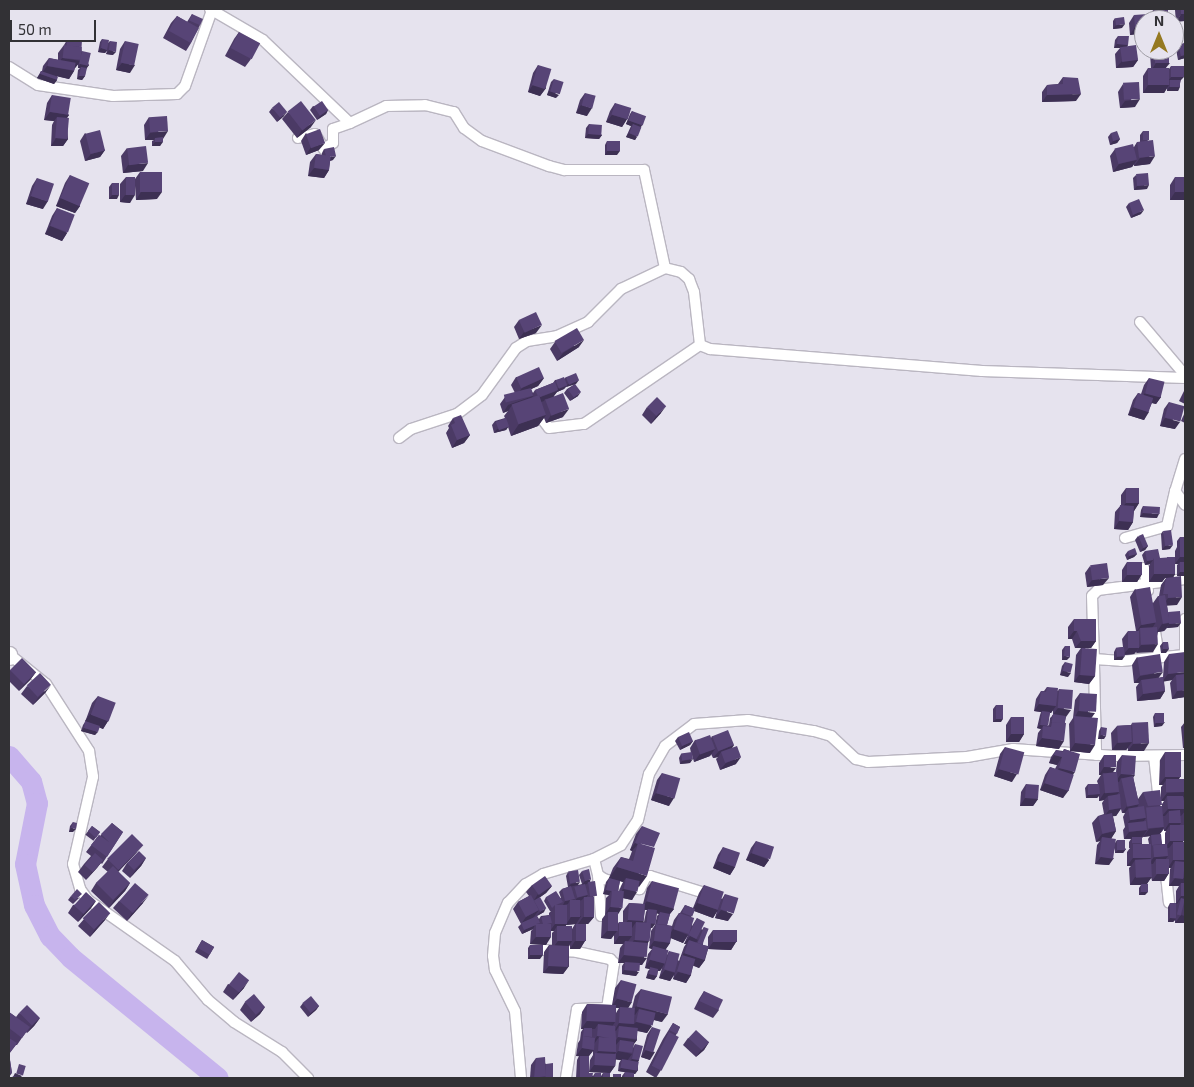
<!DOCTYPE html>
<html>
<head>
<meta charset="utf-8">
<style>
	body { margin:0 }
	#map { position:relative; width:1194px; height:1087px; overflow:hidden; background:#e6e3ee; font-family:"Exo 2",sans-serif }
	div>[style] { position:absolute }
	.river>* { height:21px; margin:-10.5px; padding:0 10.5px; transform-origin:10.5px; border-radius:10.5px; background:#c7b4ed }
	.roads { filter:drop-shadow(1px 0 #bab6c1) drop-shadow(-1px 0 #bab6c1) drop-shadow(0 1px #bab6c1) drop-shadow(0 -1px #bab6c1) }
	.street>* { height:10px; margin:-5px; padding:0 5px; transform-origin:5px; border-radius:5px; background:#fff }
	.secondary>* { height:15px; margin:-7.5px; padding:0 7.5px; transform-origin:7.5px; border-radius:7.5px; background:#fff }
	.wall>* { inset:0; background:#4b3a65; transform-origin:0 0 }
	.shaded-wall>* { inset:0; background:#3d3053 }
	.building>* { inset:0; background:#574476; transform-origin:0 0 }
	span { translate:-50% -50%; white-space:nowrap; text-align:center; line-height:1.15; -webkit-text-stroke:5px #e6e3ee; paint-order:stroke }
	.frame { position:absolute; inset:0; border:10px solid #323135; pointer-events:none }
	.north { position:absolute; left:1134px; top:10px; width:50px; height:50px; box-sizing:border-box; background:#e6e3ee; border:1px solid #9e9ca4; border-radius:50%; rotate:0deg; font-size:14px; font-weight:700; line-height:20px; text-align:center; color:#323135 }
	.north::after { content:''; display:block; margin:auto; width:18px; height:22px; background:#957921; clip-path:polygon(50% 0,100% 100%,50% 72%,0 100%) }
	.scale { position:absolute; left:10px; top:20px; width:86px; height:22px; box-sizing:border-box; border:2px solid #323135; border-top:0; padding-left:6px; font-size:15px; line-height:18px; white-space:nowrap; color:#323135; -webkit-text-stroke:4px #e6e3ee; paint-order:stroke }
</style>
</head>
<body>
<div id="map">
	<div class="river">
		<i style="left:9px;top:756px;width:33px;rotate:49deg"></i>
		<i style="left:31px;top:781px;width:23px;rotate:75deg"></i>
		<i style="left:37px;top:803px;width:62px;rotate:101.1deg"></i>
		<i style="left:25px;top:864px;width:42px;rotate:77.6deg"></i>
		<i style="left:34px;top:905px;width:35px;rotate:63deg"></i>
		<i style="left:50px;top:936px;width:29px;rotate:46deg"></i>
		<i style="left:70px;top:957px;width:191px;rotate:39.3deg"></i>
	</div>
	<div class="roads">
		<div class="street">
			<i style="left:210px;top:9px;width:61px;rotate:30.3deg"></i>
			<i style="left:263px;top:40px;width:120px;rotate:43.7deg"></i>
			<i style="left:350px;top:123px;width:40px;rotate:-25deg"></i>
			<i style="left:386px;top:106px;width:39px;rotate:-1deg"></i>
			<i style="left:425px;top:105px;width:30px;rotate:14deg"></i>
			<i style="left:454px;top:112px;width:19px;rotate:58deg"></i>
			<i style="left:464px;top:128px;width:22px;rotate:36deg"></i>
			<i style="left:482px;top:141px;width:72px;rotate:20.5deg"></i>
			<i style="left:549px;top:166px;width:16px;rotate:15deg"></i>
			<i style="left:564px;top:170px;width:80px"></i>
			<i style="left:644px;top:170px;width:100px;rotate:77.9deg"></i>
			<i style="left:9px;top:67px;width:34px;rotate:32deg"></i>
			<i style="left:38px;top:85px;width:76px;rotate:8.3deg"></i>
			<i style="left:113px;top:96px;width:64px;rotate:-1.8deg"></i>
			<i style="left:177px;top:94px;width:11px;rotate:-45deg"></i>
			<i style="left:185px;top:86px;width:81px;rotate:-70.4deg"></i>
			<i style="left:298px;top:138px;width:17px;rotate:-13deg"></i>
			<i style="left:315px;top:134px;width:17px;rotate:59deg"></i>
			<i style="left:324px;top:149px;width:11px;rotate:-34deg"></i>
			<i style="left:333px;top:143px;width:14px;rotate:-90deg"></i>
			<i style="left:333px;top:129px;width:18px;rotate:-19deg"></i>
			<i style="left:1140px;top:322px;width:70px;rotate:49.7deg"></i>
			<i style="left:539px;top:415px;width:16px;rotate:52deg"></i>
			<i style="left:549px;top:428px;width:35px;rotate:-7deg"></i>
			<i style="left:584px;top:424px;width:140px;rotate:-34.3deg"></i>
			<i style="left:399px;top:438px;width:15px;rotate:-37deg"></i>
			<i style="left:411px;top:429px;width:48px;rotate:-18.1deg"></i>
			<i style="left:457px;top:414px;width:31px;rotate:-37deg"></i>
			<i style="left:482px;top:395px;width:58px;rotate:-54.1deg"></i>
			<i style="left:516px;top:348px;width:13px;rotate:-32deg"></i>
			<i style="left:527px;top:341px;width:30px;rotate:-9deg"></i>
			<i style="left:557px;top:336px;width:34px;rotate:-24deg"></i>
			<i style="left:588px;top:322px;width:47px;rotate:-45deg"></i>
			<i style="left:621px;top:289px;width:49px;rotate:-25.5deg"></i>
			<i style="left:665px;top:268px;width:16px;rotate:14deg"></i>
			<i style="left:681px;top:272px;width:11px;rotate:41deg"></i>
			<i style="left:689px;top:279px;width:14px;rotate:69deg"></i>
			<i style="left:694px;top:292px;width:53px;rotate:83.5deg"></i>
			<i style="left:700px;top:345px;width:11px;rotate:22deg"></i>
			<i style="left:710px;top:349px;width:273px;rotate:4.6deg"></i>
			<i style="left:982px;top:371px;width:203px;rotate:2deg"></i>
			<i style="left:1185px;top:459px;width:34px;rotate:107deg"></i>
			<i style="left:1175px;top:491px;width:17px;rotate:54deg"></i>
			<i style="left:1125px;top:538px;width:44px;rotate:-15.9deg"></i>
			<i style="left:1167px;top:526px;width:36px;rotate:-77deg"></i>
			<i style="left:1144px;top:568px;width:23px;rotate:80deg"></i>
			<i style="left:1185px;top:579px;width:88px;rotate:172.8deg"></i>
			<i style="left:1098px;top:590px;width:8px;rotate:135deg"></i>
			<i style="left:1092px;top:596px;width:63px;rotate:88.2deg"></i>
			<i style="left:1094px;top:659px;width:27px;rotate:4deg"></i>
			<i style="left:1121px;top:661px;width:64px;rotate:-5.4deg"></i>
			<i style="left:1152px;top:613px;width:44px;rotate:80.8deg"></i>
			<i style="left:1185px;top:619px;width:49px;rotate:90deg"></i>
			<i style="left:10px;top:655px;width:46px;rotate:38.9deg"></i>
			<i style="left:46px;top:684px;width:80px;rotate:57.3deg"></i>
			<i style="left:89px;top:751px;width:26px;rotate:81deg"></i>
			<i style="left:93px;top:777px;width:89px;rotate:102.9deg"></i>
			<i style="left:73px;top:864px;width:26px;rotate:74deg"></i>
			<i style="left:80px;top:889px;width:14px;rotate:54deg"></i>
			<i style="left:88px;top:900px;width:106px;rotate:35deg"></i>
			<i style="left:175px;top:961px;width:51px;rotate:49.8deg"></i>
			<i style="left:208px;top:1000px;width:34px;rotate:40deg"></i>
			<i style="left:234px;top:1022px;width:57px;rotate:32deg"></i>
			<i style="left:282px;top:1052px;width:37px;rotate:45deg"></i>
			<i style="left:1094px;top:664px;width:91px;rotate:88.7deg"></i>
			<i style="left:1154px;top:756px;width:46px;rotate:83.8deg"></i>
			<i style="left:1160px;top:819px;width:84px;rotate:83.9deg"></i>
			<i style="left:594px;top:859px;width:16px;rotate:76deg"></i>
			<i style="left:598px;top:875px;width:7px;rotate:34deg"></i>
			<i style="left:604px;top:879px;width:37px;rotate:16deg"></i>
			<i style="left:640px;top:889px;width:14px;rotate:-65deg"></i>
			<i style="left:646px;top:876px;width:4px"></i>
			<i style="left:650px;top:876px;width:64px;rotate:17.3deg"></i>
			<i style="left:598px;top:875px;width:41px;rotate:85.8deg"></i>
			<i style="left:544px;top:950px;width:33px;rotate:3deg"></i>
			<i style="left:577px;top:952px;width:34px;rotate:12deg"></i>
			<i style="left:610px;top:959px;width:6px;rotate:45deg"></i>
			<i style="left:614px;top:963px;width:46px;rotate:98.8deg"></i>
			<i style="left:607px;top:1008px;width:30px;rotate:178deg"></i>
			<i style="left:577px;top:1009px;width:70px;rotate:99.1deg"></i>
			<i style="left:521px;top:1078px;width:67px;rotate:-95.1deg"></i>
			<i style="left:515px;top:1011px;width:46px;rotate:-116deg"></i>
			<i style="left:495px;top:970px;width:14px;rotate:-98deg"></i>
			<i style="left:493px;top:956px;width:23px;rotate:-85deg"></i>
			<i style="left:495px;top:933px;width:33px;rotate:-67deg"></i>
			<i style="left:508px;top:903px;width:26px;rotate:-47deg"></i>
			<i style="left:526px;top:884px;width:20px;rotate:-30deg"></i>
			<i style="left:543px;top:874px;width:53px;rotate:-16.4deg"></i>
			<i style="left:594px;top:859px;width:30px;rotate:-27deg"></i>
			<i style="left:621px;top:845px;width:30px;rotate:-56deg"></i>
			<i style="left:638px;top:820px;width:47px;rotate:-76.6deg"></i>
			<i style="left:649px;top:774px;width:32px;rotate:-60deg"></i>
			<i style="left:665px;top:746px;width:36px;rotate:-37deg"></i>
			<i style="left:694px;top:724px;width:54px;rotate:-4.2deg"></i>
			<i style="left:748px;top:720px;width:67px;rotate:9.5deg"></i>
			<i style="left:814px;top:731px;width:18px;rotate:16deg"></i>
			<i style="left:831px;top:736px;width:34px;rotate:43deg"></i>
			<i style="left:856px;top:759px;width:12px;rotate:14deg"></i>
			<i style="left:868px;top:762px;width:99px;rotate:-2.9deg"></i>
			<i style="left:967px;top:757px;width:47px;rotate:-9.9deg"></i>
			<i style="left:1013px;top:749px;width:102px;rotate:3.9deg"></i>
			<i style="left:1115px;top:756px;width:70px;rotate:-0.8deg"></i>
		</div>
		<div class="secondary">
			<i style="left:9px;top:654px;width:3px;rotate:90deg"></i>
		</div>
	</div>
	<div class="wall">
		<i style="clip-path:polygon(1154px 9px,1169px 20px,1149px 20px,1148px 17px)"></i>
		<i style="clip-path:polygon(1176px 9px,1185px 9px,1176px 22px,1175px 10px)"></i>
		<i style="clip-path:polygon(192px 14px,200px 25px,191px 43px,186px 51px,163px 38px,171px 23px,177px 16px,187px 22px)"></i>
		<i style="clip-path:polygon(1134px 15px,1144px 33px,1130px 35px,1129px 23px)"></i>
		<i style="clip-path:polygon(1115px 18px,1122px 28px,1113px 29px,1113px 21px)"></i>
		<i style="clip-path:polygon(239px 32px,251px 59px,245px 67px,225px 56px,234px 39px)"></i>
		<i style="clip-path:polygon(1118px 36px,1128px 45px,1127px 46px,1138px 60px,1133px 67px,1116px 68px,1115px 54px,1120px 48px,1114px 48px,1115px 40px)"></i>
		<i style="clip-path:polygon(102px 39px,108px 43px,110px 41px,113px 55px,106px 54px,107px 51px,105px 53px,98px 52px,100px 42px)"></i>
		<i style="clip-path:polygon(67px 40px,81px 47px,82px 52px,89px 65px,86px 69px,85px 76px,82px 80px,77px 79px,78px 70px,80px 68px,78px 68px,78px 64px,75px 68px,74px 71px,69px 79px,57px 76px,57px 80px,54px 84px,37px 78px,41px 71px,42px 71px,43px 66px,49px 58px,58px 60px,58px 53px,64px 45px)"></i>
		<i style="clip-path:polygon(125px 41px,130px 73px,116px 70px,120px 49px)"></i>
		<i style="clip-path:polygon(1185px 43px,1185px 58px,1178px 60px,1176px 49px,1178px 45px)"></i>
		<i style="clip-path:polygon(1152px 50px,1169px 50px,1166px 68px,1169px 69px,1171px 66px,1181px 80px,1178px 91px,1167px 91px,1167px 88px,1164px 93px,1143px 93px,1143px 76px,1148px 68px,1151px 68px,1150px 54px)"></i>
		<i style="clip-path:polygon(538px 65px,546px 88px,540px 96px,528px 92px,533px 73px)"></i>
		<i style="clip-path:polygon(1063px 77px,1076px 101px,1042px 102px,1042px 92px,1047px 85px,1058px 84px)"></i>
		<i style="clip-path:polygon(554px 79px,556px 98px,547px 95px,551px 82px)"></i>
		<i style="clip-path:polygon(1123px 84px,1135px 107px,1120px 108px,1118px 92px)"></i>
		<i style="clip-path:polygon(585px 93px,587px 116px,576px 113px,580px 100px)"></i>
		<i style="clip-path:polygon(52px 95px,69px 115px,67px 118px,68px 139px,63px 146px,51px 146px,52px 125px,54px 121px,44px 120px,47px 103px)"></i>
		<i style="clip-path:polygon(615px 103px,627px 119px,622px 127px,606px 122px,610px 111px)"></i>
		<i style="clip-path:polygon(313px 106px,328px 110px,326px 114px,317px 120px,310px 110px)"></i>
		<i style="clip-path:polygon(272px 108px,284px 116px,277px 122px,269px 112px)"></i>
		<i style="clip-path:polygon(632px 111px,642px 125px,635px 140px,626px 137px,631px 126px,626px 124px,630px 114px)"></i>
		<i style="clip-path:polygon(288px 112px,311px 127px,297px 138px,282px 119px)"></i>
		<i style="clip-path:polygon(149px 117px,163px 139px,160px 146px,152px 146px,152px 141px,154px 140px,145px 140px,144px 125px)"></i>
		<i style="clip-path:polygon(589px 124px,602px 135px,599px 139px,585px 138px,586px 128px)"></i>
		<i style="clip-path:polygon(1143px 131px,1148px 141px,1150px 164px,1134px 166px,1134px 164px,1132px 167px,1113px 172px,1110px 156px,1115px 149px,1134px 147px,1137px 142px,1140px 142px,1140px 135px)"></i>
		<i style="clip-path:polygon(85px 133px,105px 150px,100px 157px,85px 161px,80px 141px)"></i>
		<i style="clip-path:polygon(306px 133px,319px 150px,306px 155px,301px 141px)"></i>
		<i style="clip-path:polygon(1111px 133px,1120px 139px,1117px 143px,1110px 145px,1108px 137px)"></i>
		<i style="clip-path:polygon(607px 141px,617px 155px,605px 155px,605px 145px)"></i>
		<i style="clip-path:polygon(127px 148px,143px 171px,123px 173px,121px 156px)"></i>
		<i style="clip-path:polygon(324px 149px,333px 160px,330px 161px,329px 170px,324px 178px,308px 176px,310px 162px,316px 154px,322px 155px,322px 153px)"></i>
		<i style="clip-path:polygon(140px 172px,157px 199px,136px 200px,135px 186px,130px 203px,120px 202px,120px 184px,126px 177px,135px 179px)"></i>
		<i style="clip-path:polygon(70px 175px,80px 206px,75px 213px,56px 206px,65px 183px)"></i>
		<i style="clip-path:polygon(1136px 175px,1147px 189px,1134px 190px,1133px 178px)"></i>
		<i style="clip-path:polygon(1175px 177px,1185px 200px,1170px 200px,1170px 185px)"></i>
		<i style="clip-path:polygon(37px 178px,43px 209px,26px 204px,32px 186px)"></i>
		<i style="clip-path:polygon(112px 183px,117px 199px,109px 199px,109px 187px)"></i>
		<i style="clip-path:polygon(1129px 203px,1141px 214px,1131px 218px,1126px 207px)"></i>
		<i style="clip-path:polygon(57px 208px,67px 233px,62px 241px,45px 234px,52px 216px)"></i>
		<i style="clip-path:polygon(519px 320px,536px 333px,519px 339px,514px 327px)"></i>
		<i style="clip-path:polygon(555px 342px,579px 347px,557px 361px,550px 349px)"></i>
		<i style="clip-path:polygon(516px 377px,544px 378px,538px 386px,531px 389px,533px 393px,535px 390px,553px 383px,555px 380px,564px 379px,566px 377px,576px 384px,575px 384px,578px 396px,570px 401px,564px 393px,567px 389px,575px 384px,566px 387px,564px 389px,557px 392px,554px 396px,563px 417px,546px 423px,544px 418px,538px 426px,511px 436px,508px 427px,506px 430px,494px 433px,492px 425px,495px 421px,505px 418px,504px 416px,508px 411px,503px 413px,500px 404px,505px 397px,515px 393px,511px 385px)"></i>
		<i style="clip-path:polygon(1149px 378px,1161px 397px,1156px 404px,1152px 403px,1144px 420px,1128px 415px,1133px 400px,1138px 393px,1141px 394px,1144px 385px)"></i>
		<i style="clip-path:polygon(1185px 389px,1185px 404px,1179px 401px)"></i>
		<i style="clip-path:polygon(1169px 402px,1175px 429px,1160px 426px,1164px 409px)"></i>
		<i style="clip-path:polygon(647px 407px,661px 413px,651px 424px,642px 415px)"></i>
		<i style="clip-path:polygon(1185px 412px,1185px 423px,1181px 421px)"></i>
		<i style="clip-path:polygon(453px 418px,470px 435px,464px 443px,452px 448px,446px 433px,449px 428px,448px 426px)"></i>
		<i style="clip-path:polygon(1126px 488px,1139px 503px,1134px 511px,1133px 522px,1128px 530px,1114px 529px,1115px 512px,1121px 505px,1121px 495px)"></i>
		<i style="clip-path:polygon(1143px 506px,1157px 518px,1140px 517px,1141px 510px)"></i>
		<i style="clip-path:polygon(1163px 531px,1170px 549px,1162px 550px,1161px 534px)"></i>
		<i style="clip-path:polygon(1138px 536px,1148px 546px,1145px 550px,1140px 552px,1135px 540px)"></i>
		<i style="clip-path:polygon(1180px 537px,1185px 576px,1177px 576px,1177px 565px,1178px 564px,1175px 564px,1175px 574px,1173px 577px,1177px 605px,1167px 605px,1168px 612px,1178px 627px,1167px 628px,1164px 631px,1158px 632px,1153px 652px,1136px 652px,1134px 654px,1124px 655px,1122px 660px,1114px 660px,1114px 652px,1116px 648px,1123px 647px,1122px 639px,1128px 631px,1136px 631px,1130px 597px,1135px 589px,1153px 603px,1158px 596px,1159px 596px,1161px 585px,1166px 578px,1168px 578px,1165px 578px,1162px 582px,1149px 582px,1149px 566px,1150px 564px,1145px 565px,1142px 555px,1145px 551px,1160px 558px,1175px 557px,1175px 551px,1177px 547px,1177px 541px)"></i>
		<i style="clip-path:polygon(1128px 551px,1137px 554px,1134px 557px,1127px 560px,1125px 555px)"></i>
		<i style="clip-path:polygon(1127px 562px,1142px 574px,1137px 582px,1122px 582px,1122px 570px)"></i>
		<i style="clip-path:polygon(1090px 566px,1103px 585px,1087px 587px,1085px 573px)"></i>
		<i style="clip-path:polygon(1074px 619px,1096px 641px,1091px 648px,1085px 648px,1095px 676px,1089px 684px,1074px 682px,1076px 655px,1081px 648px,1075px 648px,1072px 639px,1068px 639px,1068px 627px)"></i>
		<i style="clip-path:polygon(1163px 642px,1166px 653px,1161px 653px,1160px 646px)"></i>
		<i style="clip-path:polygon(1065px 646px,1067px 660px,1062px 660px,1062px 650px)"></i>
		<i style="clip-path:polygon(1169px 654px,1185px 697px,1172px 699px,1170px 683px,1172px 680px,1164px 681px,1165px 691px,1160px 699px,1137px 701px,1136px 687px,1139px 683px,1134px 683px,1132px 665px,1137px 657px,1159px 678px,1163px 677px,1164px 662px)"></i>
		<i style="clip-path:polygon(1065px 662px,1068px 677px,1060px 675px,1062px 666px)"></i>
		<i style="clip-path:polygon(10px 670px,36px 672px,30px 680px,19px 691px,9px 681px,9px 672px)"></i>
		<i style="clip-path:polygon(27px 686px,46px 692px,33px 705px,21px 694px)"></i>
		<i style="clip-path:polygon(evenodd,1047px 687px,1058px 691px,1059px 689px,1066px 717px,1059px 749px,1036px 746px,1038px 733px,1041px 729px,1037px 728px,1040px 715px,1041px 712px,1034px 711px,1036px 699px,1041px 691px,1044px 691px,1047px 687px,1053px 710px,1053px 715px,1050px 718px,1049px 725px,1047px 726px,1050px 713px,1051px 713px,1053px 710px)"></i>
		<i style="clip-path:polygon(1080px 693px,1091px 718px,1090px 753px,1071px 751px,1073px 774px,1063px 798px,1040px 790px,1045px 775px,1050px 767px,1055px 769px,1057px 765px,1049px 763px,1051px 757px,1056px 750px,1063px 751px,1064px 749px,1070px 751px,1069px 724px,1073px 718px,1075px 700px)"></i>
		<i style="clip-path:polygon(98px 696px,108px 721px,103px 729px,99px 727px,95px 735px,81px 731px,83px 725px,85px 722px,92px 703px)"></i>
		<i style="clip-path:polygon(996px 705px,1001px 722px,993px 722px,993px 709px)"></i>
		<i style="clip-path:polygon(1155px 713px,1162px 726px,1154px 727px,1153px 717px)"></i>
		<i style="clip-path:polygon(1011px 717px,1024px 734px,1019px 742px,1006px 742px,1006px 725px)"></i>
		<i style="clip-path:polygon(1185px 722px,1185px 748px,1183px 748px,1181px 727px)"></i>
		<i style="clip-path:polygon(1132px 723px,1144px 751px,1128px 751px,1128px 748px,1126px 750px,1112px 750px,1111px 733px,1117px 726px,1131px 725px)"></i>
		<i style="clip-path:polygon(1101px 727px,1104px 739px,1098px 739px,1099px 731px)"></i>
		<i style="clip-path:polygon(712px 736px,734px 745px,732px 748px,736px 764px,720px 770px,716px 759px,718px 757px,713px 758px,711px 754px,710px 756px,694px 762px,692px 755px,690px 763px,680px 764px,679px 758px,681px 754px,691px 753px,690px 748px,695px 740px,711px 738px)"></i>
		<i style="clip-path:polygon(678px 737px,693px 741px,690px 745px,680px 750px,675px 741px)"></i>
		<i style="clip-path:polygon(1005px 747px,1012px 782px,994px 776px,1000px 754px)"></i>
		<i style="clip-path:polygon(evenodd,1165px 752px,1180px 777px,1179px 779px,1185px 779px,1185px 832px,1184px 832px,1183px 843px,1185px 842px,1185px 923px,1175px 923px,1175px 920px,1173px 922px,1168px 922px,1168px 907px,1170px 903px,1176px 903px,1176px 891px,1179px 886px,1169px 886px,1170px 869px,1171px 868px,1169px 868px,1169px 873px,1164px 881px,1152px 881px,1151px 877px,1147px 884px,1145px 895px,1139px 895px,1139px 888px,1141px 885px,1130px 885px,1129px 868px,1131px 866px,1127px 866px,1127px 852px,1130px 848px,1129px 848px,1129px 842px,1131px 839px,1124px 839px,1123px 830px,1125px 827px,1123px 817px,1125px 813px,1122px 813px,1121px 809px,1116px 816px,1113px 816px,1116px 831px,1111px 838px,1115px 843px,1117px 840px,1126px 849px,1123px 853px,1115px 853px,1115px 848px,1109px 865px,1095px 864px,1097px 845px,1100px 841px,1096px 842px,1092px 823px,1098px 816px,1104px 814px,1102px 803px,1104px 800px,1099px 801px,1099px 796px,1097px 798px,1086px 798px,1085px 788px,1088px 784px,1098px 784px,1097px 781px,1101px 775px,1099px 775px,1099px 763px,1104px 755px,1113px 772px,1116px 772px,1117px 762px,1122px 755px,1133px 777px,1138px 799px,1143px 792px,1161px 806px,1162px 809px,1162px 804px,1164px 801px,1161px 801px,1161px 787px,1163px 785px,1159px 785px,1160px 760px,1165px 752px,1164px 829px,1164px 831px,1166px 831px,1165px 833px,1165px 844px,1162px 844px,1160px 834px,1164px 829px,1165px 752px,1143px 836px,1143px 837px,1150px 836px,1148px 839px,1149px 844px,1142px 844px,1142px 838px,1143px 836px)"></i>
		<i style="clip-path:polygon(662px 773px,669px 806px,651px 800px,657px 780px)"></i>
		<i style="clip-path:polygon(1026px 784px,1038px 799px,1033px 806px,1020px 806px,1021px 792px)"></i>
		<i style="clip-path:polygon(73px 822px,73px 832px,69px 832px,70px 826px)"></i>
		<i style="clip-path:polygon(112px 823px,123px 832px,102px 864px,101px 863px,86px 880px,78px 872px,84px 864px,91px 856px,86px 852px,99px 835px,100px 836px)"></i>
		<i style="left:92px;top:826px;width:10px;height:11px;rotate:37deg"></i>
		<i style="clip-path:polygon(evenodd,642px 826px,638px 887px,632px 900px,623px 898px,617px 915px,617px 925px,619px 922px,623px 922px,623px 911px,629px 903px,643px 904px,647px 888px,652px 881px,674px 909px,670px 914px,667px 925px,672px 926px,674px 920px,679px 913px,680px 913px,685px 905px,693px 908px,699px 893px,704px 885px,722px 899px,725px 894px,728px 921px,715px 918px,717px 911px,713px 918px,694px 911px,691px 917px,692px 926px,697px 918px,702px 930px,704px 927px,703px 945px,708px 946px,708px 937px,713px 930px,736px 942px,731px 950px,708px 949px,705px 960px,699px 968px,693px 965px,691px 975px,686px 983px,673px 979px,674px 975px,670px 981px,659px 978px,662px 968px,660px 971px,658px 971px,657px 976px,654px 980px,646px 978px,648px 971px,650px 969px,645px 968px,648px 954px,652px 949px,649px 948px,651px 931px,655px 925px,657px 916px,659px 914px,657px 913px,655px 924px,652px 928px,651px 928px,648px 943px,642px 965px,639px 965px,636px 976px,622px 974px,622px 966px,624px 963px,618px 963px,620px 948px,623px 944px,614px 944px,614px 935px,611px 939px,601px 938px,602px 919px,605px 915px,606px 898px,609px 895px,603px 894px,606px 882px,609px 878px,613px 868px,621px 857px,629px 859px,631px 854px,632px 851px,630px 850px,636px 834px,642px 826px,620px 881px,623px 882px,621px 886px,619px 891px,618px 891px,620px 881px,642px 826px,645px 910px,647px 910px,646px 912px,644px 922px,643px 922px,645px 910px,642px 826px,688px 935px,684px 944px,686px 944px,684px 947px,679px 961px,669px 951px,667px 955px,666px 949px,670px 943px,671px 938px,683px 943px,688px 935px)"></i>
		<i style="clip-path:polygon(756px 841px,769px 860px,764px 867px,746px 860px,751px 848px)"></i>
		<i style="clip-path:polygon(723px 847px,735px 867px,730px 875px,713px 868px,718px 855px)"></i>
		<i style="clip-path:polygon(137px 852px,118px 872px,130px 883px,125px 891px,109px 908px,91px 891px,96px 883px,108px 872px,102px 867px,108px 859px)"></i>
		<i style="clip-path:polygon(146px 858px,141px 866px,130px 878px,122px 871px,127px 863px)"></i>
		<i style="clip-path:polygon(evenodd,582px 871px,590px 881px,594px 899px,594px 917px,588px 924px,586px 924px,585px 941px,580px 949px,570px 949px,570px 944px,569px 946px,569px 966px,563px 974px,543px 973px,544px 952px,549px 945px,552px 945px,552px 933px,554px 931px,551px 931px,546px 945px,530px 944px,531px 931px,533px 929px,522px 934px,518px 927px,521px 924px,513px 909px,518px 902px,529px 896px,526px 892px,532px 885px,552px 886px,546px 893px,536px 900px,544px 912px,537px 916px,539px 919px,541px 916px,549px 915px,549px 913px,551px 911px,550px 911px,544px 901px,546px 897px,561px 898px,559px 892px,562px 889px,568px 887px,566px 876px,568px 872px,578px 885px,582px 884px,579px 875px,582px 871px,575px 924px,572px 929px,566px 926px,566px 925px,575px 924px)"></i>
		<i style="clip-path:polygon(71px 896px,79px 898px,73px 904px,68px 900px)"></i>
		<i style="clip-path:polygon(96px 901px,91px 908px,78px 922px,68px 913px,73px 905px)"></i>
		<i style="clip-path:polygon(119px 901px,143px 903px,127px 921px,113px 908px)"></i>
		<i style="clip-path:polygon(84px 919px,105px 920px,90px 937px,78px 926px)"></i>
		<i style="left:202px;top:940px;width:14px;height:14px;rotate:30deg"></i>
		<i style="clip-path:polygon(530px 945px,540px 959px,528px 959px,528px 948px)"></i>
		<i style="clip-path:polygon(evenodd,621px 980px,628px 1008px,632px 1008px,635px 996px,641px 989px,662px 1022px,654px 1020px,647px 1033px,637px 1031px,637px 1040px,634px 1044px,633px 1048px,635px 1044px,639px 1060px,638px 1062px,638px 1070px,635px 1074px,634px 1074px,634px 1078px,622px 1078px,622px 1076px,625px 1072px,618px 1071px,619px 1063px,621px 1060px,616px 1059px,615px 1066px,610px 1073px,589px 1072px,590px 1060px,593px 1055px,593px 1050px,589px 1056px,587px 1076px,589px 1073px,593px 1076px,595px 1073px,601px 1076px,603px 1073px,610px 1078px,576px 1078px,577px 1060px,579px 1056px,576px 1056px,578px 1043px,580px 1040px,581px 1032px,583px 1029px,581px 1029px,582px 1012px,587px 1004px,612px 1005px,615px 988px,621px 980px,616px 1008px,619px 1008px,616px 1013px,616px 1008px)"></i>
		<i style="clip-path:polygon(228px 984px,244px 988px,233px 1000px,223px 992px)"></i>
		<i style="clip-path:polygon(704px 991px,719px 1010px,713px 1018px,694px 1009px,699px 999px)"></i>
		<i style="clip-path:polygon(245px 1002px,265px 1007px,260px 1014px,251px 1022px,240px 1010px)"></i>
		<i style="clip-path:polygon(303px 1003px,319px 1006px,316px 1010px,308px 1017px,300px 1007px)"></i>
		<i style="clip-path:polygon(9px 1012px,16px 1017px,19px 1013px,40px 1018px,34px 1026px,27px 1033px,26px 1032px,17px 1045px,16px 1045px,9px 1054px,12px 1073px,9px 1077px)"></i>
		<i style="clip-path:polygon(673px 1023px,680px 1027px,676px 1035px,661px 1070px,656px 1078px,646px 1072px,663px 1039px)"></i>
		<i style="clip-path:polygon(652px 1027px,650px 1060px,641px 1057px,647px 1035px)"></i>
		<i style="clip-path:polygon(688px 1038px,709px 1042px,704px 1050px,696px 1057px,683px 1045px)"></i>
		<i style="clip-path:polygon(536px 1058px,546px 1064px,552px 1078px,530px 1078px,531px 1065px)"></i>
	</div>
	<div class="shaded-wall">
		<i style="clip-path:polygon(1181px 14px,1185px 14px,1185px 21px,1176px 22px)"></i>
		<i style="clip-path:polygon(1125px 24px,1122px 28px,1113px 29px,1116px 25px)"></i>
		<i style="clip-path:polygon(1144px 26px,1144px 33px,1130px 35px,1135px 27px)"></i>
		<i style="clip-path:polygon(1117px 44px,1128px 45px,1126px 48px,1120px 47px,1120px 48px,1114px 48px)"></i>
		<i style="clip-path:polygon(101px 48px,107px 50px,105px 53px,98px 52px)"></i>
		<i style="clip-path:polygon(109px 50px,116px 52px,113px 55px,106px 54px)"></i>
		<i style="clip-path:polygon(1185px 55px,1185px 58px,1178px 60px,1181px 56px)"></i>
		<i style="clip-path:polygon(62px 58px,81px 61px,75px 68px,57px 66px)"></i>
		<i style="clip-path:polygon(1138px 60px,1133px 67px,1116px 68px,1122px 61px)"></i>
		<i style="clip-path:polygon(122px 63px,135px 65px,130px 73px,116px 70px)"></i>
		<i style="clip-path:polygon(1156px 63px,1170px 63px,1164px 70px,1151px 71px)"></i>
		<i style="clip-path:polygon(80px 64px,89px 65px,86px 69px,81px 67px,80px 68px,78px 68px)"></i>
		<i style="clip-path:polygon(47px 66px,74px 71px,69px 79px,42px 73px)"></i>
		<i style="clip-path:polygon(40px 74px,57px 80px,54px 84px,37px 78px)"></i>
		<i style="clip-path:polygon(79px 76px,85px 76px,82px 80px,77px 79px)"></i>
		<i style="clip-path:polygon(1171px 77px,1184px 77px,1181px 80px,1169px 80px)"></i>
		<i style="clip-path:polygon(533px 85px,546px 88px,540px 96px,528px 92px)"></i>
		<i style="clip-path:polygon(1148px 85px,1169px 85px,1164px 93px,1143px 93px)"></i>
		<i style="clip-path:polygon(1169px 87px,1180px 87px,1178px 91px,1167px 91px)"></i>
		<i style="clip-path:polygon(549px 91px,559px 95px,556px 98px,547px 95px)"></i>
		<i style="clip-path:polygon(1081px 94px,1076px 101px,1042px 102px,1047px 95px)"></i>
		<i style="clip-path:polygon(1140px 99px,1135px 107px,1120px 108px,1125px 101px)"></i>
		<i style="clip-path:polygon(581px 105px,592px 108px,587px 116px,576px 113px)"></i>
		<i style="clip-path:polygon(328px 110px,326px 114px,317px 120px,320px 116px)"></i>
		<i style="clip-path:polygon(50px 112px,69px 115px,63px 123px,57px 117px,54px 121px,44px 120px)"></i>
		<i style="clip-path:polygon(287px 112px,284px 116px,277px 122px,280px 118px)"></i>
		<i style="clip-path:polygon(612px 115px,627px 119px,622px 127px,606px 122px)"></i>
		<i style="clip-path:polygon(316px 120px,311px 127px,297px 138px,302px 130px)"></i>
		<i style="clip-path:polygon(628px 120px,642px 125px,639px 129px,633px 124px,631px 126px,626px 124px)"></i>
		<i style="clip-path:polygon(168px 131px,163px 139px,155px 138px,154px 140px,145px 140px,150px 133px)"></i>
		<i style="clip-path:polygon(629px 133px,637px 137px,635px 140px,626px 137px)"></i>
		<i style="clip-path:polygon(588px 134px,602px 135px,599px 139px,585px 138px)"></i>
		<i style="clip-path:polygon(56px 138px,68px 139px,63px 146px,51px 146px)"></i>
		<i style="clip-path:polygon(1120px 139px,1117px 143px,1110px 145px,1113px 141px)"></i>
		<i style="clip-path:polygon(155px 142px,163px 142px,160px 146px,152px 146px)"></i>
		<i style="clip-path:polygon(325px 143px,319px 150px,306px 155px,311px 147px)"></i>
		<i style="clip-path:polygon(105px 150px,100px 157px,85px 161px,91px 154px)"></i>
		<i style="clip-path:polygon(607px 151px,620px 151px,617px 155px,605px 155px)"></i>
		<i style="clip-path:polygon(336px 156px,333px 160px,323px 162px,326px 158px)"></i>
		<i style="clip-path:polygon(1155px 156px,1150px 164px,1134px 166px,1140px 158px)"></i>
		<i style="clip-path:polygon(1137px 160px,1132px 167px,1113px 172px,1119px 164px)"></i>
		<i style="clip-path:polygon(148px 163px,143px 171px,123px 173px,128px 165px)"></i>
		<i style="clip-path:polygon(314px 168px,329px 170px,324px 178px,308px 176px)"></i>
		<i style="clip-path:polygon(1149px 185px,1147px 189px,1134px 190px,1137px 186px)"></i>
		<i style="clip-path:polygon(141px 192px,162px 192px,157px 199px,136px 200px)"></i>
		<i style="clip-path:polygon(1175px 192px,1185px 192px,1185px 200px,1170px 200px)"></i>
		<i style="clip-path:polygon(112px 195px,119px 195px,117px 199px,109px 199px)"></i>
		<i style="clip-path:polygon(125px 195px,135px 195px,130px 203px,120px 202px)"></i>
		<i style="clip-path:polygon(31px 196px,48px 201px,43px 209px,26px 204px)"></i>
		<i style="clip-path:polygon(61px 198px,80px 206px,75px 213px,56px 206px)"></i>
		<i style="clip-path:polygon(1144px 210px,1141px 214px,1131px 218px,1133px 215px)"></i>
		<i style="clip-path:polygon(50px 226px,67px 233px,62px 241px,45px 234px)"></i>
		<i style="clip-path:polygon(542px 325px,536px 333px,519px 339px,524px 332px)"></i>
		<i style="clip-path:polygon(584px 340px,579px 347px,557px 361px,563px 353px)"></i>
		<i style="clip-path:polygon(544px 378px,538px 386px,516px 396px,522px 388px)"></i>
		<i style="clip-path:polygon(579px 380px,576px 384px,566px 387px,568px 384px)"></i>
		<i style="clip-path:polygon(567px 385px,564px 389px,557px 392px,552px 398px,545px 399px,544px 401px,533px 405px,538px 398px,557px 391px,558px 388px)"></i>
		<i style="clip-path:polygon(581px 392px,578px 396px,570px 401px,573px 398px)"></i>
		<i style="clip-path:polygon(1145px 393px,1161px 397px,1156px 404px,1140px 400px)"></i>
		<i style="clip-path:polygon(533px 396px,528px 404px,512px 405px,508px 411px,503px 413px,508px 405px)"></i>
		<i style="clip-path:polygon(666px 406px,661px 413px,651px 424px,656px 416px)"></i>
		<i style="clip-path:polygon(1133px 407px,1149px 412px,1144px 420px,1128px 415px)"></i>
		<i style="clip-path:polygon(569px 409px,563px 417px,546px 423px,551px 415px)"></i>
		<i style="clip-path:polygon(546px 415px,538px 426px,511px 436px,519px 424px)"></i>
		<i style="clip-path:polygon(1165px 418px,1180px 422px,1175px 429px,1160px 426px)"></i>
		<i style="clip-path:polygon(509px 426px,506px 430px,494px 433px,497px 429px)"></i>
		<i style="clip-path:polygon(470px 435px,464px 443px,452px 448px,457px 440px)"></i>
		<i style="clip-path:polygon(1126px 503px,1139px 503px,1134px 511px,1120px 510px)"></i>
		<i style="clip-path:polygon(1143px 513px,1159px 514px,1157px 518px,1140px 517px)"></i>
		<i style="clip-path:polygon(1119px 521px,1133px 522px,1128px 530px,1114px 529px)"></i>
		<i style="clip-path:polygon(1173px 545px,1170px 549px,1162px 550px,1165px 546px)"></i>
		<i style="clip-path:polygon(1148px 546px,1145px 550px,1140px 552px,1143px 548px)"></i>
		<i style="clip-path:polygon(1137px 554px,1134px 557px,1127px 560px,1129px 556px)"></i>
		<i style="clip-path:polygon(1180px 557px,1185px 557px,1185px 564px,1180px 562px,1178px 564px,1175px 564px)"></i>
		<i style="clip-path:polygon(1153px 560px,1150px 564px,1145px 565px,1147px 561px)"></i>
		<i style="clip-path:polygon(1180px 572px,1185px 572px,1185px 576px,1177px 576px)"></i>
		<i style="clip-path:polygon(1142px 574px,1137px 582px,1122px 582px,1127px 575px)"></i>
		<i style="clip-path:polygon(1154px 574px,1175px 574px,1173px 578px,1165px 578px,1162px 582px,1149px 582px)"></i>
		<i style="clip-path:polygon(1109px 578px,1103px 585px,1087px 587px,1092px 580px)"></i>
		<i style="clip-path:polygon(1182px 597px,1177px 605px,1163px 606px,1168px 598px)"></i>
		<i style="clip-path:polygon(1156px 622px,1151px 630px,1140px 628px,1137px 632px,1136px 632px,1141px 625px)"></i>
		<i style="clip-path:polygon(1170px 623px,1164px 631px,1157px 632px,1162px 624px)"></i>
		<i style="clip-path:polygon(1181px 623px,1178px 627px,1167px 628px,1169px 624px)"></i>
		<i style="clip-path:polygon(1074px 631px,1077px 631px,1072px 639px,1068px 639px)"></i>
		<i style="clip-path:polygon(1081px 641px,1096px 641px,1091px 648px,1075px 648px)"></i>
		<i style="clip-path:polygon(1158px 644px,1153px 652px,1136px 653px,1141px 645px)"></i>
		<i style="clip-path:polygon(1140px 647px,1134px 654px,1123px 655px,1129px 648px)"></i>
		<i style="clip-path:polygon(1163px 649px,1169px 649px,1166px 653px,1161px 653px)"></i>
		<i style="clip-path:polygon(1064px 656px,1070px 657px,1067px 660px,1062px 660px)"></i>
		<i style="clip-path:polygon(1125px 656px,1122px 660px,1114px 660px,1117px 657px)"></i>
		<i style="clip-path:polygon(1063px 671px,1071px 673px,1068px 677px,1060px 675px)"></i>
		<i style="clip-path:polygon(36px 672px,30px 680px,19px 691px,25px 683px)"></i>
		<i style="clip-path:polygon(1163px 672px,1157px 680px,1141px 680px,1139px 683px,1134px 683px,1140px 676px)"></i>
		<i style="clip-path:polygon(1185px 672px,1185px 679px,1176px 675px,1172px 680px,1162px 682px,1168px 674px)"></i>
		<i style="clip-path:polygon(1079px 675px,1095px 676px,1089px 684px,1074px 682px)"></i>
		<i style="clip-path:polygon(51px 685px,46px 692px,33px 705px,38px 698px)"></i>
		<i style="clip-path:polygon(1185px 690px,1185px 697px,1172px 699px,1177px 691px)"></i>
		<i style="clip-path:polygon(1165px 691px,1160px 699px,1137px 701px,1143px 694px)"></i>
		<i style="clip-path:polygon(1039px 704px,1056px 706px,1051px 713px,1042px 712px,1042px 711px,1041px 712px,1034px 711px)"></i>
		<i style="clip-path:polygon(1058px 708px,1071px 710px,1066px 717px,1052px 716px)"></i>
		<i style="clip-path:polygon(1078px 711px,1095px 713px,1090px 720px,1075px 717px)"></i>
		<i style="clip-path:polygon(90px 714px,108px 721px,103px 729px,85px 721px)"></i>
		<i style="clip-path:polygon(996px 719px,1003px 719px,1001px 722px,993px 722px)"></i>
		<i style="clip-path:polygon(1165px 722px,1162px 726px,1154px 727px,1156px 723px)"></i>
		<i style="clip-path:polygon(1040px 725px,1048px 726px,1043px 726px,1041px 729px,1037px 728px)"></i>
		<i style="clip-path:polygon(84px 728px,98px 732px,95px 735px,81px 731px)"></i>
		<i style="clip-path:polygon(1011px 734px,1024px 734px,1019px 742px,1006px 742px)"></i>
		<i style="clip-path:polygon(1101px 735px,1106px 736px,1104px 739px,1098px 739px)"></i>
		<i style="clip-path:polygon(1042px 738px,1064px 741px,1059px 749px,1036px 746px)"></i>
		<i style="clip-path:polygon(693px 741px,690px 745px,680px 750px,682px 746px)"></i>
		<i style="clip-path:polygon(1132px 742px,1126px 750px,1112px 750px,1117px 743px)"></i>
		<i style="clip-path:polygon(1075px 743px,1095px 745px,1090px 753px,1070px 751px)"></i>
		<i style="clip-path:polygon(1149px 743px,1144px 751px,1128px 751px,1133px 744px)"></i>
		<i style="clip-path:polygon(734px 745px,729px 752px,721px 752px,718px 757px,713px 758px,719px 751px)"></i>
		<i style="clip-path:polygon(715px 749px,710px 756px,694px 762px,700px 754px)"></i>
		<i style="clip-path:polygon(1054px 755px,1062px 757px,1057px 765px,1049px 763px)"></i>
		<i style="clip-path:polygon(741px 757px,736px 764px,720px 770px,726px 763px)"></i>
		<i style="clip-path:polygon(693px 759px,690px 763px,680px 764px,682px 761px)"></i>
		<i style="clip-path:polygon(1104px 767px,1116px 768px,1111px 775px,1103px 773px,1101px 775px,1099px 775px)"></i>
		<i style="clip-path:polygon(1059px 768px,1075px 772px,1069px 780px,1054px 775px)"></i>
		<i style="clip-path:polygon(999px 769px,1017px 774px,1012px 782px,994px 776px)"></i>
		<i style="clip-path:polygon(1121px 774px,1135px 775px,1130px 782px,1121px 778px,1119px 782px,1116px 781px)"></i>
		<i style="clip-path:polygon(1165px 777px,1180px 777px,1175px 785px,1166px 780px,1163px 785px,1159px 785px)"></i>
		<i style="clip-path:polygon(1045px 783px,1069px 790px,1063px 798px,1040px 790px)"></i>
		<i style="clip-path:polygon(1119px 792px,1114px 799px,1108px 796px,1104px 800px,1099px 801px,1104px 793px)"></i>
		<i style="clip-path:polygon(1185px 792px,1185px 795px,1181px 800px,1167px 796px,1164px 801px,1161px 801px,1167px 793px)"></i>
		<i style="clip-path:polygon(656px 793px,674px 798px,669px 806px,651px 800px)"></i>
		<i style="clip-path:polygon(1100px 794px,1097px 798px,1086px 798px,1088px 795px)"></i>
		<i style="clip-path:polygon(1025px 798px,1038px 799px,1033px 806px,1020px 806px)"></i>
		<i style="clip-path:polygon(1139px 804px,1134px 812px,1128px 809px,1125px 813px,1122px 813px,1127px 806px)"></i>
		<i style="clip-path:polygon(1121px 808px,1116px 816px,1104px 817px,1109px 810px)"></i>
		<i style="clip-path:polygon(1168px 809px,1185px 809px,1185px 816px,1185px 811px,1181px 816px,1169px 816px,1169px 811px,1165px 816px,1162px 816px)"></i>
		<i style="clip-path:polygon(1146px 818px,1141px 825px,1128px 823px,1130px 820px)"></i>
		<i style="clip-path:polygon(1169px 823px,1181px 823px,1175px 831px,1170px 825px,1166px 831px,1164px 831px)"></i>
		<i style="clip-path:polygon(1164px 827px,1159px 835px,1143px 837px,1149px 829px)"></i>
		<i style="clip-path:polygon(71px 828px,76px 829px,73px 832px,69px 832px)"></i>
		<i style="clip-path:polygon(1147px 830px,1142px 838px,1124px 839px,1129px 832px)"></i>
		<i style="clip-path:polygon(1116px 831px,1111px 839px,1102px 837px,1100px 841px,1096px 842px,1102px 834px)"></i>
		<i style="clip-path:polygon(1184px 840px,1179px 848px,1173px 843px,1169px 848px,1165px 848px,1170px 841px)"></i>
		<i style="clip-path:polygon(635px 843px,638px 844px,632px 851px,630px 850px)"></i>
		<i style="clip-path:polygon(143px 845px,137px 852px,113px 877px,118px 870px)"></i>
		<i style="clip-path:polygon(1126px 849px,1123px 853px,1115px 853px,1118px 850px)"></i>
		<i style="clip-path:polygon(751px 853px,769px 860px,764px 867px,746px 860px)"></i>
		<i style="clip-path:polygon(1168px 856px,1162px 864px,1156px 859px,1153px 864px,1149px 864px,1154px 857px)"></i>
		<i style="clip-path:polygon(1101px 857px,1114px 858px,1109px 865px,1095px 864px)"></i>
		<i style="clip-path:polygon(146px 858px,141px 866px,130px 878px,135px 871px)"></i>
		<i style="clip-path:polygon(1133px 858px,1151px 858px,1146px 865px,1135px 860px,1131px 866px,1127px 866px)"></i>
		<i style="clip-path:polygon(103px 860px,97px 868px,86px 880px,92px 872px)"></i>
		<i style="clip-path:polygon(1173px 860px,1185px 860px,1185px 868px,1175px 861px,1171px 868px,1168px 868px)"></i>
		<i style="clip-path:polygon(718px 861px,735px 867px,730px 875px,713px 868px)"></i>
		<i style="clip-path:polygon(617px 867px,647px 876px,639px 887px,626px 878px,623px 882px,609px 878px)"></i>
		<i style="clip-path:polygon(1169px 873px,1164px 881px,1152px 881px,1157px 874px)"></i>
		<i style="clip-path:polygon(1135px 877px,1152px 877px,1146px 885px,1130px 885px)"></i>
		<i style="clip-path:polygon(1175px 878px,1185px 878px,1185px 886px,1181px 883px,1179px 886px,1169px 886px)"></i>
		<i style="clip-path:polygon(591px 879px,589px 883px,588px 882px,587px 884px,582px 885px,585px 881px)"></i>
		<i style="clip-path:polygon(580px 882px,578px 885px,568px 887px,571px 884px)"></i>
		<i style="clip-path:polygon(130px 883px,125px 891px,109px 908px,114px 900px)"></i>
		<i style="clip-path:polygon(552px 886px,546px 893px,533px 902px,538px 894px)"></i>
		<i style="clip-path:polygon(623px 889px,637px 892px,632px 900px,618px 897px)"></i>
		<i style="clip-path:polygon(606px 890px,611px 891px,609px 895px,603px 894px)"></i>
		<i style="clip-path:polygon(1141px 892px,1148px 892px,1145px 895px,1139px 895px)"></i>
		<i style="clip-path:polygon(149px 895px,143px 903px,127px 921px,132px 913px)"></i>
		<i style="clip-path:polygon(588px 895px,585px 899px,584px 897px,582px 900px,574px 902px,577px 898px)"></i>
		<i style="clip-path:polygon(1181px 896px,1185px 896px,1185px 903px,1181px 898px,1177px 904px,1176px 904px)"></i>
		<i style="clip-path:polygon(575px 899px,572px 902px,570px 900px,568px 904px,563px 905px,565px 901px)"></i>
		<i style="clip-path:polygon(96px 901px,91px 908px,78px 922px,83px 914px)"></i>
		<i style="clip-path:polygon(647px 901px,674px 909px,668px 916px,660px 912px,659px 914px,648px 911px,648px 909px,647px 910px,641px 909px)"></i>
		<i style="clip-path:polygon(697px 903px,718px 910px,713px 918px,692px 910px)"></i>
		<i style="clip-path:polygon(610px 907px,622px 908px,617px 916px,608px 912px,605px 915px)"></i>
		<i style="clip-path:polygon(546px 908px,544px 912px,537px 916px,540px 912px)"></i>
		<i style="clip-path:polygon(539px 910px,533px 918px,521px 924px,526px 917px)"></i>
		<i style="clip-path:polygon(721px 910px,733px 914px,728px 921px,715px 918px)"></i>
		<i style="clip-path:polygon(110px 913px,105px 920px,90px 937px,95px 929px)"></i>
		<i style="clip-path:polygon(1181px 915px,1185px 916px,1185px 923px,1175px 923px)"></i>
		<i style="clip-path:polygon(581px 916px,576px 924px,566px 925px,562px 931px,557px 926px,554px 931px,550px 931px,555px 924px,567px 923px,571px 917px)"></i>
		<i style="clip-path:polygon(583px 917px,594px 917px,588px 924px,578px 924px)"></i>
		<i style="clip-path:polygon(1170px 918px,1176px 919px,1173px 922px,1168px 922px)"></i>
		<i style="clip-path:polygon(628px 920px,644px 921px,639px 928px,636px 922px,632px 928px,623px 927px)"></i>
		<i style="clip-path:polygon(646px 923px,655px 924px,652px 928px,644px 927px)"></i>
		<i style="clip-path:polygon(535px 925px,533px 929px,522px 934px,524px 930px)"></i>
		<i style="clip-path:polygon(673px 929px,688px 935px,683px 943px,668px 937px)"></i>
		<i style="clip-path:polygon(607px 931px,617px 931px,611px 939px,601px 938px)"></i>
		<i style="clip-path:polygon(619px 936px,632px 936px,626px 944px,625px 941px,623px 944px,614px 944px)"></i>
		<i style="clip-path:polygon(690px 936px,698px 940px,693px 947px,689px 940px,686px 944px,684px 944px)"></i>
		<i style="clip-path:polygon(536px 937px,551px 937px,546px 945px,530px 944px)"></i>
		<i style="clip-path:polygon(634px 940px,649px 941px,644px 949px,629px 947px)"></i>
		<i style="clip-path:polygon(558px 941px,572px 941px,567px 949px,552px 949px)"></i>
		<i style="clip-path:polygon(575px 941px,585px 941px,580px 949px,570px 949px)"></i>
		<i style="clip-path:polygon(654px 941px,670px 943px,665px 950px,653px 946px,652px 949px,649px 948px)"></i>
		<i style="clip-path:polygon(713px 942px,736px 942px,731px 950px,708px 949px)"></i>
		<i style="clip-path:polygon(684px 953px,705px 960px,699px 968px,681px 961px,682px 955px,679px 960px)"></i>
		<i style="clip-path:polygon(530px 955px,543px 955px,540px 959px,528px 959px)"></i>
		<i style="clip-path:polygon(624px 955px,647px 958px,642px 965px,625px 963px,625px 962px,624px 963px,618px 963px)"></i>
		<i style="clip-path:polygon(650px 960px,665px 963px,660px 971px,650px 969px,650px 967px,650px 969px,645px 968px)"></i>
		<i style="clip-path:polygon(549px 966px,569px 966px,563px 974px,543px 973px)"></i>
		<i style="clip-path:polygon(624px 970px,639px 972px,636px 976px,622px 974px)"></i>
		<i style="clip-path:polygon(665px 970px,675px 973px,670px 981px,659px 978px)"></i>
		<i style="clip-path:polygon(678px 972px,691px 975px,686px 983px,673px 979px)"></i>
		<i style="clip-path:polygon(649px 974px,657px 976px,654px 980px,646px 978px)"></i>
		<i style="clip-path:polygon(249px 980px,244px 988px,233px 1000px,238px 993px)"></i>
		<i style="clip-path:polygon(617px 999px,632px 1002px,627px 1010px,620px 1007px,619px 1008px,611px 1007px)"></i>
		<i style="clip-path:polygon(319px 1006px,316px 1010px,308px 1017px,311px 1013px)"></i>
		<i style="clip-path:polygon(636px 1006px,668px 1014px,662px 1022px,638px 1016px,639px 1009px,635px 1015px,631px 1014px)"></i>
		<i style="clip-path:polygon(265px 1007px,260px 1014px,251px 1022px,257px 1015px)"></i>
		<i style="clip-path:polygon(40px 1018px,34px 1026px,27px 1033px,32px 1026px)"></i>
		<i style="clip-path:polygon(587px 1021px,615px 1022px,610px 1030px,598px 1024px,595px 1029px,581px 1029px)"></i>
		<i style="clip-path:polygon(636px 1022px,652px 1026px,647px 1033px,619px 1026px,616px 1031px,614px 1031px,619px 1023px,634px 1024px)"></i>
		<i style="clip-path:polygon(597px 1036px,609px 1038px,599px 1037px,594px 1044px,592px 1044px)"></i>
		<i style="clip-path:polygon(618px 1037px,637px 1040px,631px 1047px,620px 1040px,616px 1045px,613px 1045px)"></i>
		<i style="clip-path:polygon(709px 1042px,704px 1050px,696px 1057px,701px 1050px)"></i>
		<i style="clip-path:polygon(582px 1048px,594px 1050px,588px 1057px,576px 1056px)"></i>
		<i style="clip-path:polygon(646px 1050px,655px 1052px,650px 1060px,641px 1057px)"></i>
		<i style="clip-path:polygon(598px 1051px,616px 1052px,611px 1059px,595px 1057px)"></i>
		<i style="clip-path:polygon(618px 1051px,632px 1054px,627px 1061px,612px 1059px)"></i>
		<i style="clip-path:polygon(632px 1059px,639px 1060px,637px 1064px,629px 1062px)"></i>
		<i style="clip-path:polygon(594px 1065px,615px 1066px,610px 1073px,589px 1072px)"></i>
		<i style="clip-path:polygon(621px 1068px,638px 1070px,635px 1074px,618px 1071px)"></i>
		<i style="clip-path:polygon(15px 1073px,22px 1076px,20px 1078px,13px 1077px)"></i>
	</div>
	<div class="building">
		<i style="left:1154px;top:9px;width:14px;height:11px"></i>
		<i style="left:1181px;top:9px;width:4px;height:5px"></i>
		<i style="left:192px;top:14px;width:12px;height:7px;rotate:24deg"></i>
		<i style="clip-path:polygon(1148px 14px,1148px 20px,1144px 20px,1144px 26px,1135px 27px,1134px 15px)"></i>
		<i style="left:177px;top:16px;width:25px;height:17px;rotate:29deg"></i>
		<i style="left:1124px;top:17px;width:7px;height:9px;rotate:82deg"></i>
		<i style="left:239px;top:32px;width:24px;height:18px;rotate:28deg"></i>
		<i style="clip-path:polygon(1118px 36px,1129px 36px,1128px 45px,1117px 44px)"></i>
		<i style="clip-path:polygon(102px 39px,109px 40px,107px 50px,101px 48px)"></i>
		<i style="left:67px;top:40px;width:15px;height:6px;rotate:4deg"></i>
		<i style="clip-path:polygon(110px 41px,117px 42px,116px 52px,109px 50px)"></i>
		<i style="left:125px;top:41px;width:14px;height:22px;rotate:12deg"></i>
		<i style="clip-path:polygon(1185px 43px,1185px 55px,1181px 56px,1178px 45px)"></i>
		<i style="left:64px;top:45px;width:18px;height:13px;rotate:6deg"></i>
		<i style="left:1136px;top:45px;width:15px;height:16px;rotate:82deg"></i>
		<i style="left:1155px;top:50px;width:14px;height:13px"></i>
		<i style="left:82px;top:51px;width:9px;height:13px;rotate:13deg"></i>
		<i style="left:49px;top:58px;width:27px;height:8px;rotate:10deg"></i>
		<i style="left:538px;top:65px;width:14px;height:21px;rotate:17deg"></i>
		<i style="left:1171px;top:66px;width:13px;height:11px"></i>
		<i style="clip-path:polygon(81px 67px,87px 68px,85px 76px,79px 76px)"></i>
		<i style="left:1148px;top:68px;width:21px;height:17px"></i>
		<i style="left:41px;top:71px;width:18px;height:3px;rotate:19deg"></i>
		<i style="clip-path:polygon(1063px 77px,1078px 78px,1081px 94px,1047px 95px,1047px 85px,1063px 84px)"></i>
		<i style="left:554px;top:79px;width:10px;height:13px;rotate:17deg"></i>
		<i style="left:1170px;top:80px;width:10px;height:7px"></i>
		<i style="left:1139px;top:82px;width:17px;height:16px;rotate:87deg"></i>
		<i style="left:585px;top:93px;width:11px;height:13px;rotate:15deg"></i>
		<i style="left:52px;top:95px;width:19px;height:17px;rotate:9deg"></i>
		<i style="left:301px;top:101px;width:24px;height:17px;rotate:52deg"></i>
		<i style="left:322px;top:101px;width:11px;height:10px;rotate:56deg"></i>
		<i style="left:279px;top:102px;width:13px;height:9px;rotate:51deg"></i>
		<i style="left:615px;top:103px;width:17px;height:12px;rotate:17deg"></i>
		<i style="left:632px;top:111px;width:15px;height:10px;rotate:20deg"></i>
		<i style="left:167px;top:116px;width:15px;height:18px;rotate:86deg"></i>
		<i style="left:57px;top:117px;width:12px;height:21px;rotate:5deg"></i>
		<i style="left:589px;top:124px;width:13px;height:10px;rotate:4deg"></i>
		<i style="left:633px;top:124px;width:9px;height:10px;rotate:21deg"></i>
		<i style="left:320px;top:129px;width:15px;height:15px;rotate:70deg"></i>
		<i style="left:100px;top:130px;width:21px;height:15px;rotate:76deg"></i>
		<i style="clip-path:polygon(1117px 131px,1120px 139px,1113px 141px,1111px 133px)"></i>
		<i style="left:1143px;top:131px;width:6px;height:9px"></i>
		<i style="clip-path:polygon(163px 137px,163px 142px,155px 142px,155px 138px)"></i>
		<i style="left:1153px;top:140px;width:16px;height:16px;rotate:83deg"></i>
		<i style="left:607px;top:141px;width:13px;height:10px"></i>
		<i style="left:1133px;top:144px;width:16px;height:19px;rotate:76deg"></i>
		<i style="left:146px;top:146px;width:17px;height:19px;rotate:83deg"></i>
		<i style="clip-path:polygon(334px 147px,336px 156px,331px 157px,331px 156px,326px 156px,324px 149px)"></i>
		<i style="left:316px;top:154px;width:15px;height:14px;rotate:8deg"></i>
		<i style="left:140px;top:172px;width:22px;height:20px"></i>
		<i style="left:1148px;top:173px;width:12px;height:12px;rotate:85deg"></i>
		<i style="left:70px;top:175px;width:21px;height:25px;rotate:23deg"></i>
		<i style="left:126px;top:177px;width:9px;height:18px"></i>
		<i style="left:1175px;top:177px;width:10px;height:15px"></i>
		<i style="left:37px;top:178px;width:18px;height:19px;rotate:19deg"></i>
		<i style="left:112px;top:183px;width:7px;height:12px"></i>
		<i style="clip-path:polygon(1139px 199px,1144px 210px,1133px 215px,1129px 203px)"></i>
		<i style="left:57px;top:208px;width:19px;height:19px;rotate:21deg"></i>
		<i style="left:536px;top:312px;width:14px;height:19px;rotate:65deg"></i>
		<i style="left:577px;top:328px;width:14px;height:26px;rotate:60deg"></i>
		<i style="left:539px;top:367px;width:12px;height:25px;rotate:66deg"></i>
		<i style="left:576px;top:373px;width:8px;height:11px;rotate:67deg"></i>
		<i style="left:564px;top:377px;width:9px;height:9px;rotate:69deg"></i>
		<i style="left:1149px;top:378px;width:16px;height:16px;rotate:14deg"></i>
		<i style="clip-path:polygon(555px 382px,558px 390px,540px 397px,539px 395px,538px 396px,535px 390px)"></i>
		<i style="left:575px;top:384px;width:10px;height:9px;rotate:53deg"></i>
		<i style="left:531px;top:388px;width:8px;height:28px;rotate:76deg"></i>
		<i style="left:563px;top:393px;width:17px;height:19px;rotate:69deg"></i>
		<i style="left:1138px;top:393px;width:16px;height:15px;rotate:18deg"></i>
		<i style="left:539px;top:395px;width:21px;height:29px;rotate:71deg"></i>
		<i style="left:657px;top:397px;width:13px;height:14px;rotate:45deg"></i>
		<i style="left:1169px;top:402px;width:16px;height:16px;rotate:15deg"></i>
		<i style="clip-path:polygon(461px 415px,470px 435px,457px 440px,451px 425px,455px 423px,453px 418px)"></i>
		<i style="left:506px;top:418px;width:9px;height:11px;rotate:69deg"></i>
		<i style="left:1126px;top:488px;width:13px;height:15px"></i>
		<i style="left:1120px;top:505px;width:14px;height:16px;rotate:4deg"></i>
		<i style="left:1143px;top:506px;width:17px;height:7px;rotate:3deg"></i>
		<i style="left:1171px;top:530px;width:15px;height:8px;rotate:82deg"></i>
		<i style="left:1143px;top:534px;width:13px;height:5px;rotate:67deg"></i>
		<i style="left:1180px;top:537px;width:5px;height:6px"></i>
		<i style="left:1180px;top:543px;width:5px;height:14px"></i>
		<i style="clip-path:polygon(1135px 548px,1137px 554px,1129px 556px,1128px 551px)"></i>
		<i style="clip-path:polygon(1158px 549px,1160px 558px,1154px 558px,1153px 560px,1147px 561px,1145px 551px)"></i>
		<i style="left:1167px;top:557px;width:8px;height:17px"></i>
		<i style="left:1154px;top:558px;width:14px;height:16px"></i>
		<i style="left:1127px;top:562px;width:15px;height:13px"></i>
		<i style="left:1180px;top:562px;width:5px;height:10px"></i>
		<i style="left:1107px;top:563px;width:15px;height:17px;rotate:82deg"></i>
		<i style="clip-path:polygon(1181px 576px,1182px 597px,1168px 598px,1168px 594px,1163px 594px,1166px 578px)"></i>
		<i style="left:1150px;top:587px;width:36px;height:15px;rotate:80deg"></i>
		<i style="left:1165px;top:595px;width:28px;height:7px;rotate:80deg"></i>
		<i style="left:1180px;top:611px;width:12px;height:12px;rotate:85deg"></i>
		<i style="clip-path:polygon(1074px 619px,1096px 619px,1096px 641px,1081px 641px,1077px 631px,1074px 631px)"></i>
		<i style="left:1157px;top:627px;width:17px;height:17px;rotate:87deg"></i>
		<i style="left:1128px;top:631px;width:11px;height:17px"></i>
		<i style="clip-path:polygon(1163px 642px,1168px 642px,1169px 649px,1163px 649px)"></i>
		<i style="clip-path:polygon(1065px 646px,1070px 646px,1070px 657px,1064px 656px)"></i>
		<i style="left:1124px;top:647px;width:9px;height:8px;rotate:84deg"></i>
		<i style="left:1082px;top:648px;width:15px;height:27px;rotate:4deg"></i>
		<i style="clip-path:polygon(1185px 652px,1185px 672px,1168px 674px,1169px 654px)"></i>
		<i style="left:1160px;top:654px;width:18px;height:23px;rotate:81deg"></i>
		<i style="left:22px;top:658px;width:20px;height:17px;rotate:45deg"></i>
		<i style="left:1065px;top:662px;width:8px;height:9px;rotate:14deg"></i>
		<i style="left:40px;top:673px;width:16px;height:18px;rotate:47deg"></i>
		<i style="clip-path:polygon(1185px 674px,1185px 690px,1177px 691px,1176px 675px)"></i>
		<i style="left:1163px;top:677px;width:14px;height:22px;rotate:82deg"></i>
		<i style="clip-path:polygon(1047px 687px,1058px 688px,1056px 706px,1039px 704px,1041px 691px,1046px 692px)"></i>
		<i style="left:1059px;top:689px;width:14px;height:19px;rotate:4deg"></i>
		<i style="left:1080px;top:693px;width:17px;height:18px;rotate:3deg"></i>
		<i style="left:98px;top:696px;width:19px;height:20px;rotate:21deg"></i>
		<i style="left:996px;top:705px;width:7px;height:14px"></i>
		<i style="left:1042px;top:711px;width:8px;height:14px;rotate:7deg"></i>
		<i style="left:1155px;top:713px;width:9px;height:10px"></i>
		<i style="left:1053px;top:714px;width:13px;height:8px;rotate:9deg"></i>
		<i style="clip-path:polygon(1074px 716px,1098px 718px,1095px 745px,1075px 743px)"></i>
		<i style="left:1011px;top:717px;width:13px;height:17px"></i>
		<i style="clip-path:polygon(85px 721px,100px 726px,98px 732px,84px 728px)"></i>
		<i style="clip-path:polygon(1052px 722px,1066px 723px,1064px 741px,1042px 738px,1043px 726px,1051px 727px)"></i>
		<i style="left:1148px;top:722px;width:21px;height:16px;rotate:87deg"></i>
		<i style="left:1131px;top:725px;width:17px;height:14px;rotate:87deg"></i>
		<i style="clip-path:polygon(1101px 727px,1107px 728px,1106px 736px,1101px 735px)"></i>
		<i style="left:728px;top:730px;width:16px;height:17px;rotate:68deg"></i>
		<i style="left:689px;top:732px;width:10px;height:12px;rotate:66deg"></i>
		<i style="left:710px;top:735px;width:15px;height:16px;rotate:70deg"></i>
		<i style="left:737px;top:746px;width:12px;height:17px;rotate:70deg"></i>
		<i style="left:1005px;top:747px;width:20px;height:23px;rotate:15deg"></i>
		<i style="clip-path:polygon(1064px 749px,1080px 754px,1075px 772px,1059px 768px,1062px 757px,1054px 755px,1056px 750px,1063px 752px)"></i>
		<i style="left:692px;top:752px;width:7px;height:11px;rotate:82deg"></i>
		<i style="left:1165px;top:752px;width:16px;height:25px"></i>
		<i style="left:1104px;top:755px;width:12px;height:12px"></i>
		<i style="left:1122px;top:755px;width:14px;height:19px;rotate:4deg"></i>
		<i style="left:1050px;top:767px;width:25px;height:17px;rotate:18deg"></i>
		<i style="left:1117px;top:772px;width:20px;height:14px;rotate:84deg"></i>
		<i style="left:662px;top:773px;width:19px;height:21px;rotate:16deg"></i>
		<i style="left:1133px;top:776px;width:29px;height:12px;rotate:78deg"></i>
		<i style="left:1185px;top:779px;width:13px;height:19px;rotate:90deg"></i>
		<i style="left:1026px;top:784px;width:13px;height:14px;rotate:4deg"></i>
		<i style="clip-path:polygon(1088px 784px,1099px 784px,1100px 794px,1088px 795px)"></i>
		<i style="clip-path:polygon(1160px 790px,1162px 805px,1148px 806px,1143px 792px)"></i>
		<i style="clip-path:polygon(1120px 794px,1121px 808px,1109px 810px,1108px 796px)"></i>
		<i style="clip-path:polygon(1184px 795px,1185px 795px,1185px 809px,1168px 809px,1167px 796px,1183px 796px,1184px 801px)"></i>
		<i style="left:1144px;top:806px;width:12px;height:16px;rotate:81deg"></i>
		<i style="left:1162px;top:806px;width:21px;height:16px;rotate:85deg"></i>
		<i style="clip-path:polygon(1180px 810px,1181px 823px,1169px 823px,1169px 811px)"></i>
		<i style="left:1112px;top:813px;width:18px;height:14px;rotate:77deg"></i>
		<i style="left:1146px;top:821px;width:9px;height:18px;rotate:84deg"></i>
		<i style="clip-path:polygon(73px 822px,77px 823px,76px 829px,71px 828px)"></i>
		<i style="clip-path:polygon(112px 823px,123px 832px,107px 857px,91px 845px,99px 835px,109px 842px,101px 834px)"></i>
		<i style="left:1170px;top:825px;width:14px;height:16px"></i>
		<i style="clip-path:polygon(92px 826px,100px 832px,96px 838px,88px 831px)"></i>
		<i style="clip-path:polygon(642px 826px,660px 833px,654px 847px,638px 843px,638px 844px,635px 843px)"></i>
		<i style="left:132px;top:834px;width:16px;height:35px;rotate:45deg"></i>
		<i style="clip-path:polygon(1161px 834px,1162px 844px,1153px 845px,1152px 846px,1151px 835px)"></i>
		<i style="left:1102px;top:837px;width:14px;height:20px;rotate:8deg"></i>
		<i style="left:1142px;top:837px;width:6px;height:10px;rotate:90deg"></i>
		<i style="left:1117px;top:840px;width:8px;height:10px"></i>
		<i style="left:756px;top:841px;width:19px;height:13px;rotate:18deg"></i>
		<i style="left:1185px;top:842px;width:18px;height:12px;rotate:90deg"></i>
		<i style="clip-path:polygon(638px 843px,655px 848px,647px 876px,617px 867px,621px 857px,633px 861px)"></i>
		<i style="left:1133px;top:844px;width:18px;height:14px"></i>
		<i style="left:1167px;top:844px;width:12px;height:14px;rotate:85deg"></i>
		<i style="left:723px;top:847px;width:18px;height:15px;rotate:19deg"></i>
		<i style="left:139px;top:851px;width:10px;height:17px;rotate:45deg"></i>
		<i style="left:95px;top:853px;width:11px;height:16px;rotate:41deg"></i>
		<i style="left:1151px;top:859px;width:18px;height:16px;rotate:87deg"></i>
		<i style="left:1156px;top:859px;width:13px;height:15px"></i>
		<i style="left:1175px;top:861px;width:10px;height:17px;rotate:6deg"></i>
		<i style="left:113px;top:866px;width:24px;height:24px;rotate:45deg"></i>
		<i style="clip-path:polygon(589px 869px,591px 879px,585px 881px,582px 871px)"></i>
		<i style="left:578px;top:870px;width:12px;height:10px;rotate:81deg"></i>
		<i style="left:545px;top:876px;width:12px;height:16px;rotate:55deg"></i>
		<i style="clip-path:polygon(609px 878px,620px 881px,618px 891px,612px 890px,612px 891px,606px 890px)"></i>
		<i style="left:626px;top:878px;width:14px;height:11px;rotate:12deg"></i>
		<i style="left:595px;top:881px;width:15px;height:7px;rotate:82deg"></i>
		<i style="left:652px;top:881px;width:28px;height:21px;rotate:15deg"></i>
		<i style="left:135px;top:883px;width:18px;height:24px;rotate:41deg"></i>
		<i style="left:1181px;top:883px;width:4px;height:13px"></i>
		<i style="left:585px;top:884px;width:11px;height:11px;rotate:75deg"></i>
		<i style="left:1141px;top:884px;width:7px;height:8px"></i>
		<i style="left:704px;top:885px;width:21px;height:19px;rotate:19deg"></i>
		<i style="clip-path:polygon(571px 886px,575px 899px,565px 901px,562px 889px)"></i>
		<i style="clip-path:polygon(77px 889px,82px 894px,75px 900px,71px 896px)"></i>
		<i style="left:612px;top:890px;width:12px;height:17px;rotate:5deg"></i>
		<i style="clip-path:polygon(556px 891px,563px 902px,556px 905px,555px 905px,552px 908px,546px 897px)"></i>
		<i style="left:86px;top:892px;width:13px;height:18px;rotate:42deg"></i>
		<i style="left:725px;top:894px;width:14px;height:16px;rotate:17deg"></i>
		<i style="left:531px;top:895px;width:17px;height:15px;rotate:62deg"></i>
		<i style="left:540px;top:897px;width:13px;height:7px;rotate:61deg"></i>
		<i style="left:584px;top:897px;width:10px;height:20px"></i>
		<i style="left:1181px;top:898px;width:4px;height:17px;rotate:14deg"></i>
		<i style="left:570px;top:900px;width:10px;height:17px"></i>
		<i style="left:99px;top:902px;width:16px;height:23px;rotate:45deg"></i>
		<i style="left:629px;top:903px;width:16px;height:17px;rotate:4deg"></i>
		<i style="left:1170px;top:903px;width:6px;height:15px"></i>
		<i style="left:555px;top:905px;width:12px;height:19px"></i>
		<i style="left:685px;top:905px;width:11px;height:8px;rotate:22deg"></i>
		<i style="left:648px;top:909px;width:9px;height:14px;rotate:6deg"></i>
		<i style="left:608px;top:912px;width:10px;height:19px"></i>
		<i style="clip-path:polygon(660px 912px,670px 914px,667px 925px,657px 924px)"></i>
		<i style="left:679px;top:913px;width:16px;height:17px;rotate:18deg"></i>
		<i style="left:550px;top:915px;width:8px;height:9px;rotate:76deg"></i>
		<i style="clip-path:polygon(537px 916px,540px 923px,536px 924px,536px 925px,524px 930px,521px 923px)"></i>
		<i style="left:697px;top:918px;width:9px;height:19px;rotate:27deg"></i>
		<i style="left:619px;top:922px;width:13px;height:14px"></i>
		<i style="left:636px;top:922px;width:15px;height:18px;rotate:4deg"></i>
		<i style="left:536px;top:924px;width:15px;height:13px"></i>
		<i style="left:576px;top:924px;width:10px;height:17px"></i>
		<i style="left:656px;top:924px;width:16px;height:17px;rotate:7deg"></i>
		<i style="left:557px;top:926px;width:15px;height:15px"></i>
		<i style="left:704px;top:927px;width:5px;height:17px;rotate:22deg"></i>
		<i style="left:713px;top:930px;width:24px;height:12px"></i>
		<i style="left:202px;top:940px;width:14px;height:9px;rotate:30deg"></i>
		<i style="left:689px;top:940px;width:21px;height:14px;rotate:19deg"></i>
		<i style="left:625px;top:941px;width:23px;height:14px;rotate:5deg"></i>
		<i style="left:530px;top:945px;width:13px;height:10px"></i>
		<i style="left:549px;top:945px;width:20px;height:21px;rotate:3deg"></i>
		<i style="left:653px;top:946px;width:16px;height:14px;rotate:15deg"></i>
		<i style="left:669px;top:951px;width:11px;height:19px;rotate:15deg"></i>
		<i style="left:682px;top:955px;width:14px;height:17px;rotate:17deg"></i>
		<i style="left:625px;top:962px;width:15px;height:8px;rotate:4deg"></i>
		<i style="clip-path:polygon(650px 967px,658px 969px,657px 976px,649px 974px)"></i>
		<i style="left:239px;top:972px;width:13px;height:16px;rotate:39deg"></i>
		<i style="left:621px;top:980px;width:16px;height:19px;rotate:15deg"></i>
		<i style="left:641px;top:989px;width:32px;height:18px;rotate:14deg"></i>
		<i style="left:704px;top:991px;width:21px;height:11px;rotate:25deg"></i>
		<i style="left:254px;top:994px;width:17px;height:12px;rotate:50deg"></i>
		<i style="left:311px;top:996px;width:13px;height:11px;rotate:51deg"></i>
		<i style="left:587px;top:1004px;width:29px;height:17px;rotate:2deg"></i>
		<i style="left:27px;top:1005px;width:18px;height:11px;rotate:45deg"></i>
		<i style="left:620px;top:1007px;width:15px;height:16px;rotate:4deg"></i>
		<i style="left:639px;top:1009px;width:17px;height:13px;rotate:13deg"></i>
		<i style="clip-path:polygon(9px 1012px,30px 1027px,22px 1038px,9px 1028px)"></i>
		<i style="clip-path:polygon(673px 1023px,680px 1027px,677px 1034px,669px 1030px)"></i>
		<i style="clip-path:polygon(598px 1024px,615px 1026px,616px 1038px,616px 1052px,598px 1051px,599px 1037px,609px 1038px,597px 1036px)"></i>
		<i style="left:619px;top:1026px;width:19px;height:11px;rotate:6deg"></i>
		<i style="left:652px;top:1027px;width:9px;height:24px;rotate:18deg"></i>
		<i style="clip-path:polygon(584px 1028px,592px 1028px,592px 1037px,583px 1036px)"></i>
		<i style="left:696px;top:1030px;width:18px;height:11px;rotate:43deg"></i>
		<i style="left:669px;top:1032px;width:11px;height:38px;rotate:27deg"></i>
		<i style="clip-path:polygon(583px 1036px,595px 1038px,594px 1050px,582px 1048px)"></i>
		<i style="clip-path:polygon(9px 1038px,17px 1043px,9px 1054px)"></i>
		<i style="left:620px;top:1040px;width:14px;height:11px;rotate:8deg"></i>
		<i style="clip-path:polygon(635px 1044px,643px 1046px,639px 1060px,632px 1059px)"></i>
		<i style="clip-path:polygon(9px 1053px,12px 1073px,9px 1073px)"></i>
		<i style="left:595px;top:1053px;width:21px;height:12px;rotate:3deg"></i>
		<i style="left:580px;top:1056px;width:9px;height:22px"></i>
		<i style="clip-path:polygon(545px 1057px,546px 1076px,534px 1078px,536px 1058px)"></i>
		<i style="left:622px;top:1059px;width:17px;height:9px;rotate:10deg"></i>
		<i style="clip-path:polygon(553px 1063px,553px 1077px,545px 1077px,546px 1076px,546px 1064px)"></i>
		<i style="left:19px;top:1064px;width:7px;height:10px;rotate:16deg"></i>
		<i style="clip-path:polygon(625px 1072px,634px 1073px,634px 1078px,624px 1078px)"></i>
		<i style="clip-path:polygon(589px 1073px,593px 1073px,592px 1078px,589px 1078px)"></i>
		<i style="clip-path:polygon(595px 1073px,601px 1073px,601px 1078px,594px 1078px)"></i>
		<i style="left:603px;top:1073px;width:7px;height:5px"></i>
		<i style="left:613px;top:1074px;width:8px;height:4px"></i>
		<i style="clip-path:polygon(13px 1076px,20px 1078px,12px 1078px)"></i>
	</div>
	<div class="frame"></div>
	<div class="north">N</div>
	<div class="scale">50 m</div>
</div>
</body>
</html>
